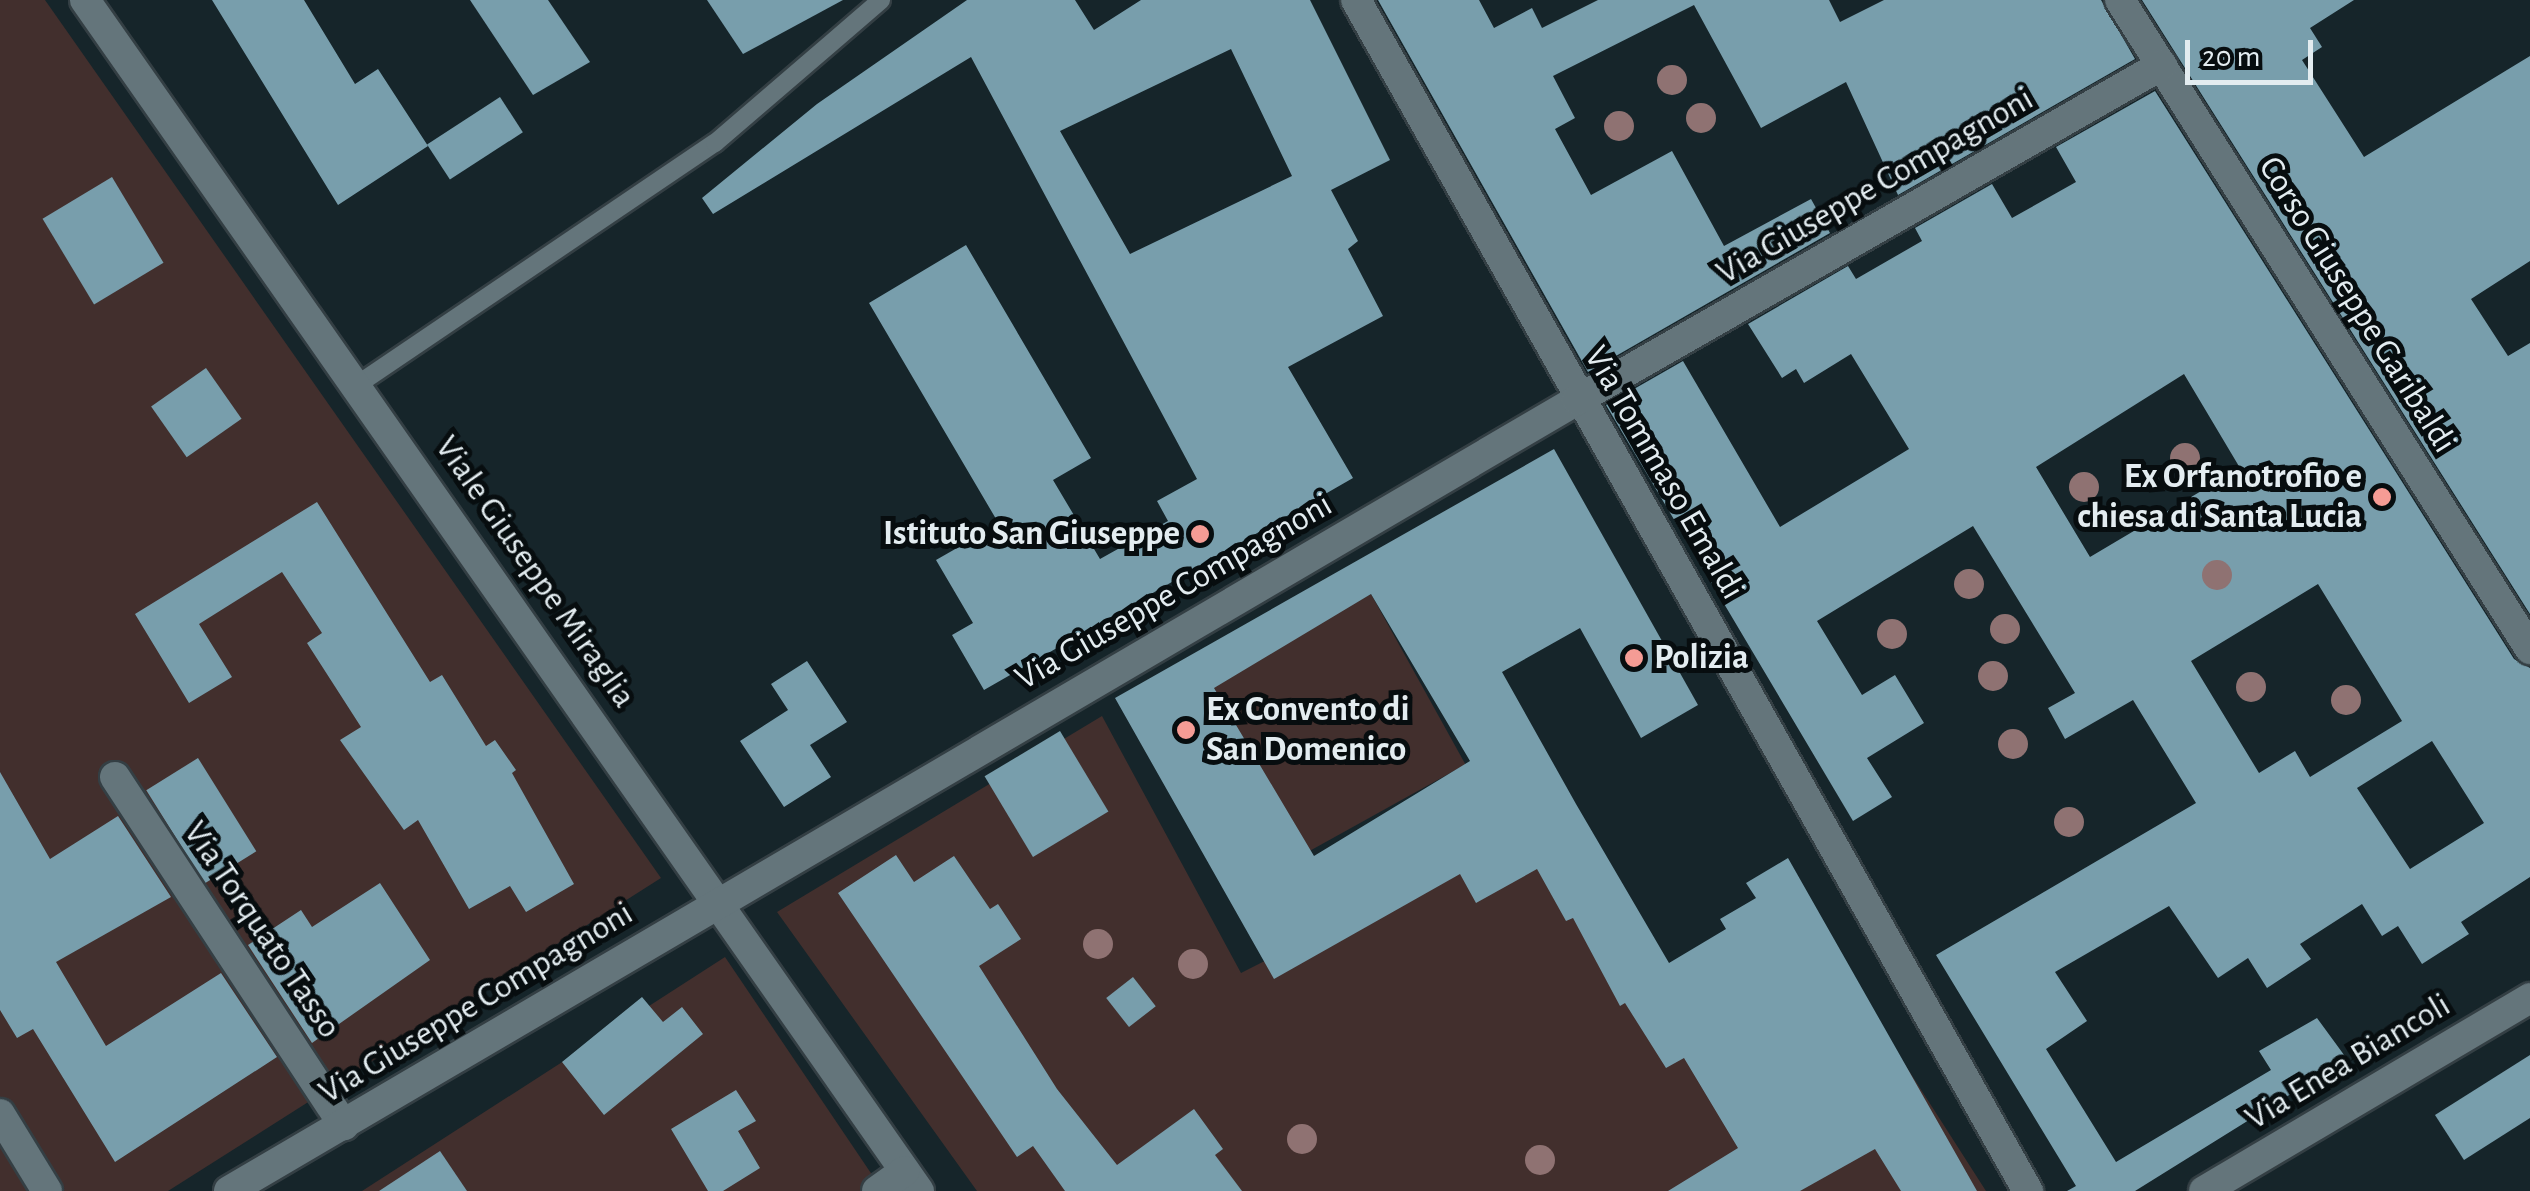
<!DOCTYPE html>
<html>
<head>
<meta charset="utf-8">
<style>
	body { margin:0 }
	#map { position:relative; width:2530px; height:1191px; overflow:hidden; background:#16252a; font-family:"Alegreya Sans",sans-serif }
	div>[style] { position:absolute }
	.green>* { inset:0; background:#422f2d; transform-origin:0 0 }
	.building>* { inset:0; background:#789eac; transform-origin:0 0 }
	.roads { filter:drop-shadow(2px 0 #343f44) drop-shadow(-2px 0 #343f44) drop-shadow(0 2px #343f44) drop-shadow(0 -2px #343f44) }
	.service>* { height:18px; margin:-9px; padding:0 9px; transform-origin:9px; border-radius:9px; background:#64757b }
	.minor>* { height:30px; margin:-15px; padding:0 15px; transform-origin:15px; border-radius:15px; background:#64757b }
	.trees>* { width:30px; height:30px; margin:-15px; border-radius:50%; background:#8f7272 }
	.dots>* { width:28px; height:28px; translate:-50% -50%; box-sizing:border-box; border:5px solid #070d0f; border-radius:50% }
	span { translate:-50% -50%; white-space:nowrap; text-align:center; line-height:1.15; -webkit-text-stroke:10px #070d0f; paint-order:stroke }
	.street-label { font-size:35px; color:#e3ecf0 }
	.poi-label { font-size:35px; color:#e3ecf0; font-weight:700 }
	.right { translate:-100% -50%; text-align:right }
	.left { translate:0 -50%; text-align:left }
	.scale { position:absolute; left:2185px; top:40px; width:128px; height:45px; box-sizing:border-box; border:5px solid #e3ecf0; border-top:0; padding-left:12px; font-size:30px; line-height:35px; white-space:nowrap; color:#e3ecf0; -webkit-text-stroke:8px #070d0f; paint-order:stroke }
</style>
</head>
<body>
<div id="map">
	<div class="green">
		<i style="clip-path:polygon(0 0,45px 0,661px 878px,168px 1191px,0 1191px)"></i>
		<i style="left:1371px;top:594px;width:195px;height:183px;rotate:61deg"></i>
		<i style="clip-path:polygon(1102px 716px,1241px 973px,1524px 830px,1619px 997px,1795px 893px,1986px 1191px,977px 1191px,777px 912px)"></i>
		<i style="clip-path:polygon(725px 957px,883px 1191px,362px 1191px)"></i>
	</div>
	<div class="building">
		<i style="clip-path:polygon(212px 0,304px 0,355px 84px,378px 69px,428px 146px,338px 205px)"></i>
		<i style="clip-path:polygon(470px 0,548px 0,590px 62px,533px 95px)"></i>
		<i style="clip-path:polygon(707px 0,843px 0,743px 54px)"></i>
		<i style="clip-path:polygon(evenodd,967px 0,1075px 0,1094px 30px,1141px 0,1310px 0,1390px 160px,1331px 190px,1358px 241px,1348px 249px,1383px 316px,1288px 367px,1353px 478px,984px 690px,952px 635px,973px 623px,936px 560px,999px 524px,869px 303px,966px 245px,1091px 458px,1053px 480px,1100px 559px,1168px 521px,1157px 501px,1197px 479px,971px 57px,713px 214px,702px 198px,817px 104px,967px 0,1231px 49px,1292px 176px,1130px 254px,1060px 131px,1231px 49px)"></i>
		<i style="clip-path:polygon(1378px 0,1479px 0,1494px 28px,1532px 8px,1542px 28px,1598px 0,1829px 0,1840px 22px,1884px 0,2101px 0,2135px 59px,1898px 195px,1846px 82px,1761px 128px,1694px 5px,1553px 76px,1575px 118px,1555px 129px,1591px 195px,1672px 151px,1724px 246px,1811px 199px,1830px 233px,1588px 372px)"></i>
		<i style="clip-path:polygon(2142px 0,2354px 0,2310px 28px,2322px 47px,2302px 60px,2364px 157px,2530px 56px,2530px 261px,2471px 299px,2508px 356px,2530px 343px,2530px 614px)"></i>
		<i style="clip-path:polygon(evenodd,2155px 91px,2514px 659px,2530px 668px,2530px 877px,2461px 922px,2469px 934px,2422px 964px,2398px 926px,2382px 936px,2362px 904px,2300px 944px,2311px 959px,2267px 988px,2248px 958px,2218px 978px,2169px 906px,2055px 972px,2087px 1021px,2046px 1049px,2116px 1162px,2271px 1070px,2259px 1051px,2317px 1018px,2347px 1059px,2135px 1191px,2067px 1191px,2076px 1186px,1936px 955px,2196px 803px,2133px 700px,2065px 739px,2048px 708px,2075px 693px,1973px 526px,1817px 621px,1862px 695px,1895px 675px,1924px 723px,1867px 758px,1892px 797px,1853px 821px,1606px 405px,1683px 361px,1780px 527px,1909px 449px,1851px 354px,1804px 383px,1796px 369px,1782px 378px,1748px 324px,1848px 266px,1856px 279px,1922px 241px,1915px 228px,1992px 184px,2012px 218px,2076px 182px,2056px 147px,2155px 91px,2184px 374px,2240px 468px,2090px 557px,2036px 467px,2184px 374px,2155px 91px,2318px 584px,2402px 721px,2310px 777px,2295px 751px,2259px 773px,2191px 661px,2318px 584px,2155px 91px,2432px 741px,2484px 823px,2410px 869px,2357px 788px,2432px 741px)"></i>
		<i style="left:500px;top:97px;width:42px;height:87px;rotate:57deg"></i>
		<i style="left:112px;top:177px;width:100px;height:81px;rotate:59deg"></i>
		<i style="left:206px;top:368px;width:62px;height:67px;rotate:55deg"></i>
		<i style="clip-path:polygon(evenodd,1554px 449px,1698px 705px,1641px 738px,1580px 628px,1502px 672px,1576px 804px,1669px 963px,1726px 929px,1720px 919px,1756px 898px,1746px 883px,1788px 858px,1977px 1191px,1901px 1191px,1875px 1149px,1800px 1191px,1668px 1191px,1738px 1148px,1684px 1058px,1666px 1068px,1625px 1003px,1620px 1006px,1573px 918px,1566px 921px,1537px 869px,1476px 903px,1460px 874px,1274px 979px,1115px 698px,1554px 449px,1371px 594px,1470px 761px,1314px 856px,1214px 688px,1371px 594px)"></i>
		<i style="clip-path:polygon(317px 502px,430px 682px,442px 675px,486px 746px,495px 740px,516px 770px,512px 773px,574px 884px,526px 912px,510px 886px,469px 909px,418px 820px,404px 830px,340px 740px,361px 727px,307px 643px,322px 633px,282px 572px,199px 624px,232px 677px,189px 703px,135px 614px)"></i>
		<i style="clip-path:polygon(807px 661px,847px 722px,810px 745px,831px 777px,784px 807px,740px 741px,788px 710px,771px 684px)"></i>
		<i style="left:1060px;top:731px;width:94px;height:88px;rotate:59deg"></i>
		<i style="left:198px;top:758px;width:110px;height:61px;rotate:58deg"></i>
		<i style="clip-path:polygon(0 772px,50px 859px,118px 816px,171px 897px,56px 962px,106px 1046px,221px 973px,277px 1057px,115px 1162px,33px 1029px,17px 1038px,0 1010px)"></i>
		<i style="clip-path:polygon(896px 855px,914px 882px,954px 856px,990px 909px,998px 904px,1021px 939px,979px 966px,1057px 1089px,1117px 1165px,1194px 1109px,1223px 1149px,1215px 1155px,1242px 1191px,1065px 1191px,1033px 1146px,1017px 1157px,838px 893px)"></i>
		<i style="clip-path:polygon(380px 883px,430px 960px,312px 1043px,248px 945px,301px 910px,312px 927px)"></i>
		<i style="left:1133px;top:977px;width:37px;height:34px;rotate:52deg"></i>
		<i style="clip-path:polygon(642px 997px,663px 1022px,682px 1007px,703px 1034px,604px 1115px,562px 1062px)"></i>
		<i style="clip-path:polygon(2530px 1055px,2530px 1118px,2464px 1160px,2435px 1115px)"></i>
		<i style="clip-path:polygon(736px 1090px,756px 1121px,738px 1131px,760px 1168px,723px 1191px,708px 1191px,671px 1129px)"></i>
		<i style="clip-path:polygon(440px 1151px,467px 1191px,379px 1191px)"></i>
	</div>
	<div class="roads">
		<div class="service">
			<i style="left:357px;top:385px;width:432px;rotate:-34.1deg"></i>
			<i style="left:715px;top:143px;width:219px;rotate:-40.7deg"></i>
		</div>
		<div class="minor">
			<i style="left:85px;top:0;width:1454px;rotate:55deg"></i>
			<i style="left:1356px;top:0;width:1368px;rotate:60.57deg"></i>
			<i style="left:2120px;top:0;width:768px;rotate:57.72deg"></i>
			<i style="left:115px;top:777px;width:417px;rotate:56.7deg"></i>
			<i style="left:0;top:1114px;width:90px;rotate:58.6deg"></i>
			<i style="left:229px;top:1191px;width:1563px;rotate:-30.4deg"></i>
			<i style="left:1577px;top:400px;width:674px;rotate:-29.8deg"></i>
			<i style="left:877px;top:1191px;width:34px;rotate:-36deg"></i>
			<i style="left:2204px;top:1191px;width:379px;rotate:-30.6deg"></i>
		</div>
	</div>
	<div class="trees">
		<i style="left:1672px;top:80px"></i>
		<i style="left:1701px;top:118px"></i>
		<i style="left:1619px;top:126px"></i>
		<i style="left:2185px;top:458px"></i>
		<i style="left:2084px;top:487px"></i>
		<i style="left:2217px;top:575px"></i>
		<i style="left:1969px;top:584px"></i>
		<i style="left:2005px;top:629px"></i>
		<i style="left:1892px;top:634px"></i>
		<i style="left:1993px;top:676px"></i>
		<i style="left:2251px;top:687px"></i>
		<i style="left:2346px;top:700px"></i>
		<i style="left:2013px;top:744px"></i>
		<i style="left:2069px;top:822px"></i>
		<i style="left:1098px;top:944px"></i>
		<i style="left:1193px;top:964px"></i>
		<i style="left:1302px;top:1139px"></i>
		<i style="left:1540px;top:1160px"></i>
	</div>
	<div class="dots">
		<i style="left:2382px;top:497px;background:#f59c95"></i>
		<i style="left:1200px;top:534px;background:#f59c95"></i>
		<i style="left:1634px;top:658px;background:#f59c95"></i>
		<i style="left:1186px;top:730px;background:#f59c95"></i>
	</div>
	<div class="street-label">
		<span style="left:1875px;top:186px;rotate:-30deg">Via Giuseppe Compagnoni</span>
		<span style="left:2357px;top:305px;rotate:58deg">Corso Giuseppe Garibaldi</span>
		<span style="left:1664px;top:473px;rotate:60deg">Via Tommaso Emaldi</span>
		<span style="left:535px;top:572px;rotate:55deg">Viale Giuseppe Miraglia</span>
		<span style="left:1174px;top:592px;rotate:-30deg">Via Giuseppe Compagnoni</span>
		<span style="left:262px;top:930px;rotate:56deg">Via Torquato Tasso</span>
		<span style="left:476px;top:1003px;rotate:-31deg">Via Giuseppe Compagnoni</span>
		<span style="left:2348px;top:1062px;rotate:-31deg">Via Enea Biancoli</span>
	</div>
	<div class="poi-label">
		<span class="right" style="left:2362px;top:497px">Ex Orfanotrofio e<br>chiesa di Santa Lucia</span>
		<span class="right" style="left:1180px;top:534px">Istituto San Giuseppe</span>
		<span class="left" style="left:1654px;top:658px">Polizia</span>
		<span class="left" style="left:1206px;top:730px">Ex Convento di<br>San Domenico</span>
	</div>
	<div class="scale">20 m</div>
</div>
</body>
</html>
